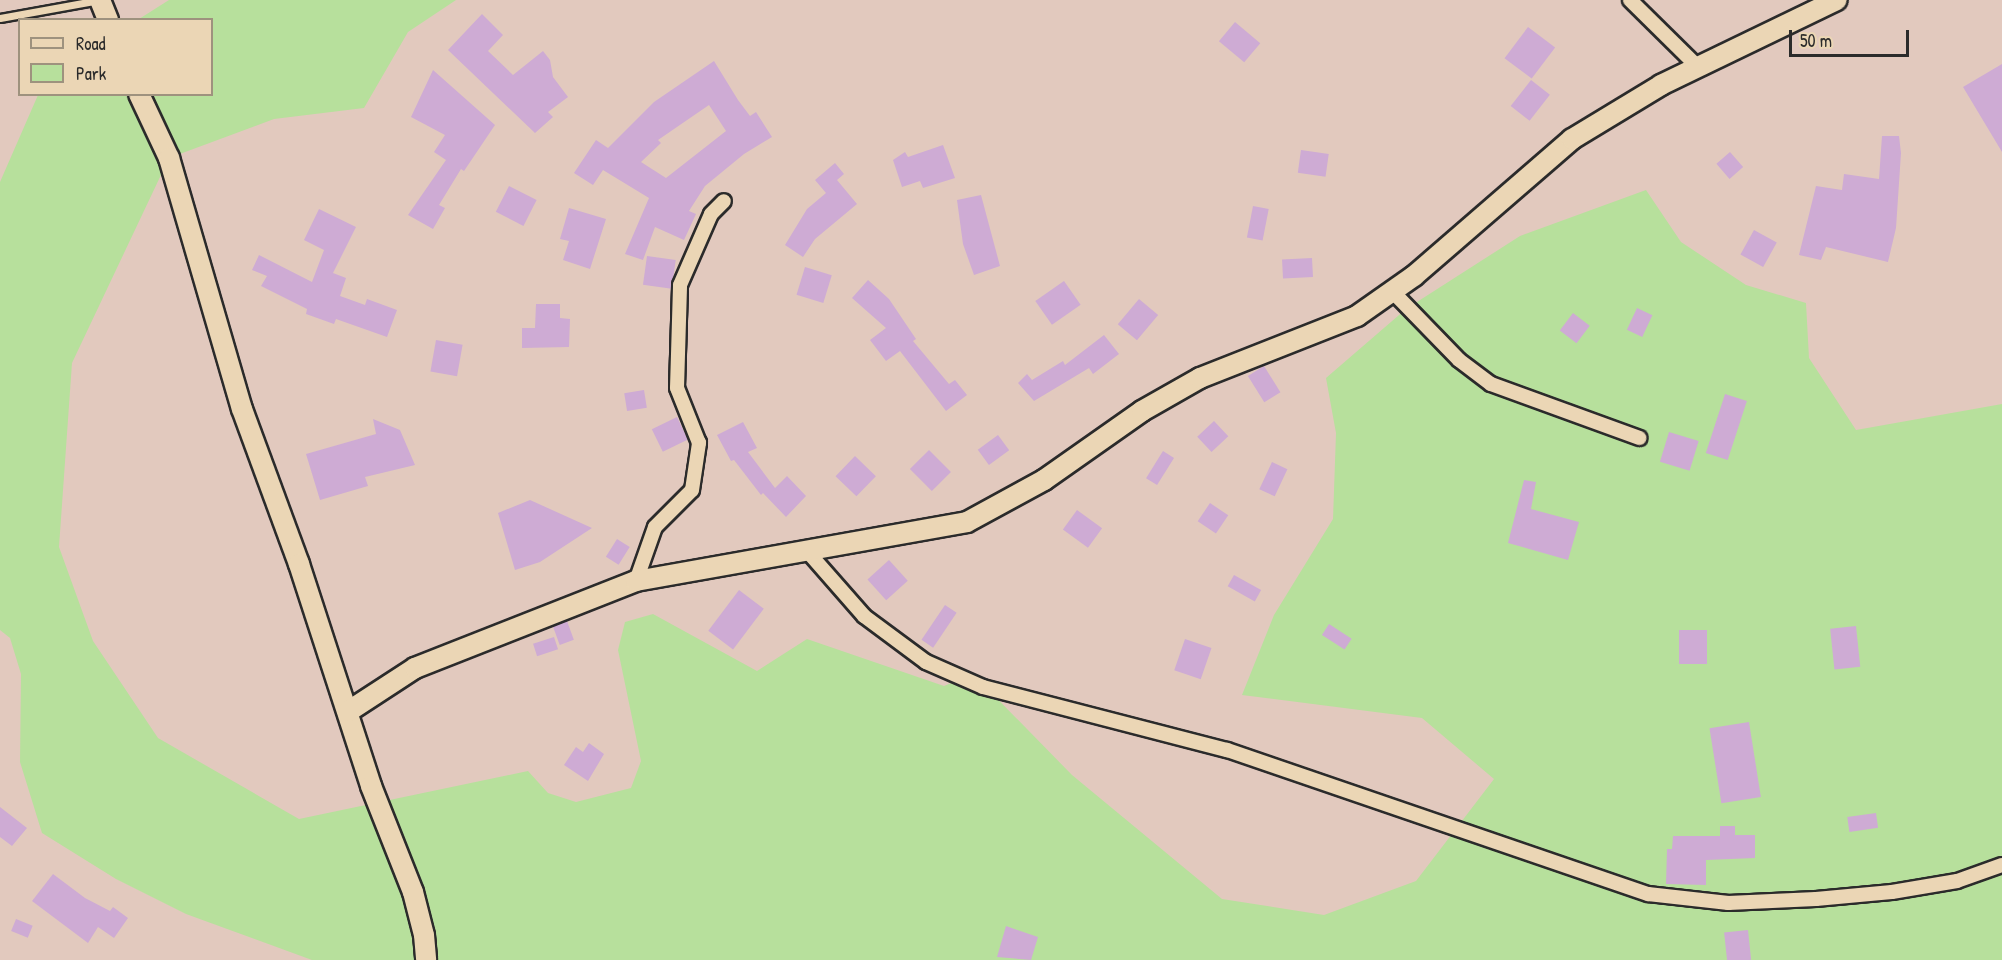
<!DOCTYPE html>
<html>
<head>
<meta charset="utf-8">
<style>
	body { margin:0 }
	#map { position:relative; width:2002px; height:960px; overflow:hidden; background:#e2c9be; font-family:"Patrick Hand",sans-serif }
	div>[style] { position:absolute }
	.green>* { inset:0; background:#b7e09c }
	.building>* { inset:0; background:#ceabd4; transform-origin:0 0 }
	.roads { filter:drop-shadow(2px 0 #2b2b2b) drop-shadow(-2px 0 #2b2b2b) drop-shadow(0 2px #2b2b2b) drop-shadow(0 -2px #2b2b2b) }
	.lane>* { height:7px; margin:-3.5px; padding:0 3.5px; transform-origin:3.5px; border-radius:3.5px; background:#ebd6b5 }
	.street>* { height:14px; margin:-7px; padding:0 7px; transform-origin:7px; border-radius:7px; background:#ebd6b5 }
	.secondary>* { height:20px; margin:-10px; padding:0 10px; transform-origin:10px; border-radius:10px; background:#ebd6b5 }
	span { translate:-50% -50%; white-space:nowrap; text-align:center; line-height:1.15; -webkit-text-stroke:5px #ebd6b5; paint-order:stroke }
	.legend { position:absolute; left:18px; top:18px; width:195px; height:78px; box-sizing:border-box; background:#ebd6b5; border:2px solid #9e927e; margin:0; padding:8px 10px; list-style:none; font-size:18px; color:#2b2b2b }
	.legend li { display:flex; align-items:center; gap:12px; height:30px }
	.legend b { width:30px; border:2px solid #9e927e }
	.scale { position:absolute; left:1789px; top:30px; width:120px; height:27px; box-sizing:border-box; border:3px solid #2b2b2b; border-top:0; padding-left:8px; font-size:18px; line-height:21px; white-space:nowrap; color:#2b2b2b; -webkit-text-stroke:4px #ebd6b5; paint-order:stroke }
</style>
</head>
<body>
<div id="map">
	<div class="green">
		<i style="clip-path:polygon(169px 0,456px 0,408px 32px,364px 108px,274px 119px,169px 158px,72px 363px,59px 547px,93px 641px,158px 738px,299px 819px,528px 771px,548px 793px,576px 802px,631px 788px,641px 761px,618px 650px,625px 622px,653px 614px,757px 671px,807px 639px,944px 686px,973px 674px,1072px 775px,1222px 899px,1324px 915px,1416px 881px,1494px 779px,1422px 718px,1242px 695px,1274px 615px,1333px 519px,1336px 433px,1326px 378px,1406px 309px,1520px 236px,1646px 190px,1681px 242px,1746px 285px,1806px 303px,1809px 358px,1856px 430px,2002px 404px,2002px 960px,312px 960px,186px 914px,116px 879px,42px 833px,20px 762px,21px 674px,10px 638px,0 630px,0 182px,38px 95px,212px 94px,212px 20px,139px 19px)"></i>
	</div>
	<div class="building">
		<i style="clip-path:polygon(482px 14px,503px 35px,488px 51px,513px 75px,543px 51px,550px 60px,553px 77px,568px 97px,548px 112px,553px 117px,535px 133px,448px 50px)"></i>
		<i style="left:1235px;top:22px;width:33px;height:25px;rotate:40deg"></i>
		<i style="left:1528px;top:27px;width:34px;height:39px;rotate:37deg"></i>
		<i style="clip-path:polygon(evenodd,714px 61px,738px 100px,750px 116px,756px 112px,772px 137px,744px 154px,705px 186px,689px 211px,696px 214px,684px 240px,655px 227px,643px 260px,625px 254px,649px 198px,603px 170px,593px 185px,574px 173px,596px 140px,608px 148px,654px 102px,714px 61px,709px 105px,726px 131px,666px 178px,641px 162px,661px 143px,658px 140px,709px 105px)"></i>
		<i style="clip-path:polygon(2002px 64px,2002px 152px,1963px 87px)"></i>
		<i style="clip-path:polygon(433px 70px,495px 125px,464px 171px,461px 169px,439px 205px,445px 208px,433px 229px,408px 215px,446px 160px,434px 152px,445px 135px,411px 117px)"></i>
		<i style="left:1531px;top:80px;width:24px;height:33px;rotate:38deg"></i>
		<i style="clip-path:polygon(1882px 136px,1899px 136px,1901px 153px,1896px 228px,1888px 262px,1826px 247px,1821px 260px,1799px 255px,1816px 186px,1842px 190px,1844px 174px,1879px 179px)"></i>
		<i style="clip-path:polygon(943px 145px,955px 178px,923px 188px,920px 181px,902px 187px,893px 160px,905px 152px,908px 157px)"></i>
		<i style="left:1301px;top:150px;width:28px;height:23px;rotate:8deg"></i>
		<i style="left:1730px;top:152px;width:20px;height:18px;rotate:49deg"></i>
		<i style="clip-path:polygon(835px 163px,844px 174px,837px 180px,857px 204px,815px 239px,803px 257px,785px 245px,807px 209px,826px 193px,815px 180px)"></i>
		<i style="left:509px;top:186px;width:31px;height:29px;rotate:27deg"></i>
		<i style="clip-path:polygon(981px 195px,1000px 266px,974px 275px,963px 244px,957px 200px)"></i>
		<i style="left:1253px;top:206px;width:16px;height:32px;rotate:11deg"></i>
		<i style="clip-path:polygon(569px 208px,606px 219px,590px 269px,563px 260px,569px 241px,560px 239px)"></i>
		<i style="clip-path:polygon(319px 209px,356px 227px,333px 273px,346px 278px,340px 296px,365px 305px,367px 299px,397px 310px,387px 337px,336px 319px,334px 324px,306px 314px,307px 309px,261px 286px,267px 276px,252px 270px,259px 255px,312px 282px,324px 250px,304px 240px)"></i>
		<i style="left:1754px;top:230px;width:26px;height:28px;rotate:29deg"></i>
		<i style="left:647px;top:256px;width:29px;height:29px;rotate:8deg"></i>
		<i style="left:1312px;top:258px;width:19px;height:30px;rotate:87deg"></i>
		<i style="left:805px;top:267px;width:28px;height:29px;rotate:17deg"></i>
		<i style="clip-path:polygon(868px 280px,889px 299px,916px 339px,913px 341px,949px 384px,955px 380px,967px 395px,946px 411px,900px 351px,886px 361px,870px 340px,886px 328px,852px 298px)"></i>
		<i style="left:1064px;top:281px;width:29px;height:35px;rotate:55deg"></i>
		<i style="left:1139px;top:299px;width:25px;height:33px;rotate:40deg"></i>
		<i style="clip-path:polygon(536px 304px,560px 304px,560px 318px,570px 319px,569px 347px,522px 348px,522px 328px,535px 328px)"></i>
		<i style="left:1637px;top:308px;width:17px;height:24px;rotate:25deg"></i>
		<i style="left:1573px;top:313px;width:21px;height:22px;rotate:37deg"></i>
		<i style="clip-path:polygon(1104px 335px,1119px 354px,1093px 374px,1089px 368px,1034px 401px,1018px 383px,1027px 374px,1032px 380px,1063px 361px,1065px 365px)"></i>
		<i style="left:436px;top:340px;width:27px;height:32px;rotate:10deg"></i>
		<i style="left:1264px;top:366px;width:31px;height:19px;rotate:58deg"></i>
		<i style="left:644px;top:390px;width:18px;height:20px;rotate:81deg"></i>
		<i style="left:1725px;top:394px;width:23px;height:62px;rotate:18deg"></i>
		<i style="left:677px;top:417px;width:25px;height:28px;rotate:64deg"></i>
		<i style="clip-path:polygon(373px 419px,400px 430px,415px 465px,365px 477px,368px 486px,320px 500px,306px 454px,376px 434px)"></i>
		<i style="left:1214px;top:421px;width:21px;height:23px;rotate:47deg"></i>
		<i style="clip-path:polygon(743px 422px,757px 448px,748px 452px,775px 488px,787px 476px,806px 496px,786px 517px,763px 493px,761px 495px,734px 460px,731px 461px,717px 435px)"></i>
		<i style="left:1669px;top:432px;width:31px;height:31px;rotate:17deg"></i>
		<i style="left:998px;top:435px;width:19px;height:25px;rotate:54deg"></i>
		<i style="left:929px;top:450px;width:31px;height:27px;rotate:45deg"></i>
		<i style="left:1163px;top:451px;width:13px;height:32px;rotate:32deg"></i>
		<i style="left:855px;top:456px;width:29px;height:28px;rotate:44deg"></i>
		<i style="left:1272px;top:462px;width:17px;height:30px;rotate:25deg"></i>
		<i style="clip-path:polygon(1524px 480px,1536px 482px,1531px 509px,1579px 522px,1568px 560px,1508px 543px)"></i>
		<i style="clip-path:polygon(530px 500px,592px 528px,540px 562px,515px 570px,498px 513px)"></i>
		<i style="left:1210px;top:503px;width:22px;height:22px;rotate:34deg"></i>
		<i style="left:1077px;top:510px;width:31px;height:24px;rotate:36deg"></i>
		<i style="left:617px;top:539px;width:15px;height:21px;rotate:32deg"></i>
		<i style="left:889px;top:560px;width:28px;height:29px;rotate:48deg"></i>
		<i style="left:1234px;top:575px;width:31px;height:13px;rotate:29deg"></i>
		<i style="left:739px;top:590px;width:31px;height:51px;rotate:37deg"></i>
		<i style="left:945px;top:605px;width:14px;height:42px;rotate:34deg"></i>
		<i style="left:567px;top:621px;width:20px;height:15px;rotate:70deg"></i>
		<i style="left:1329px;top:624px;width:27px;height:13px;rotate:33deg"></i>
		<i style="left:1856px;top:626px;width:41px;height:26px;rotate:84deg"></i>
		<i style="left:1679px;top:630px;width:28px;height:34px"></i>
		<i style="left:554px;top:637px;width:13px;height:22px;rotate:72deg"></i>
		<i style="left:1185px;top:639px;width:28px;height:33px;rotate:19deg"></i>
		<i style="left:1749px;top:722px;width:76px;height:40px;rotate:81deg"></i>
		<i style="clip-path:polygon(589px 743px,604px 754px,588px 781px,564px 765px,576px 747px,583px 752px)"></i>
		<i style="clip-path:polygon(0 807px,27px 828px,12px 846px,0 837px)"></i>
		<i style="left:1876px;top:813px;width:15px;height:29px;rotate:82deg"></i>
		<i style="clip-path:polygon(1720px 826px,1735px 826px,1735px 835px,1755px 835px,1755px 858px,1706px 860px,1706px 885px,1666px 884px,1667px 849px,1672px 849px,1673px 836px,1720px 836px)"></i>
		<i style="clip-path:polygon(53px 874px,85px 898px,110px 911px,113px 907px,128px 918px,114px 938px,98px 927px,88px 943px,32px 901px)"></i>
		<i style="left:16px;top:919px;width:18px;height:13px;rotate:22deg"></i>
		<i style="clip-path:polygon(1006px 926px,1038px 937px,1031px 960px,997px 957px)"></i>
		<i style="left:1748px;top:930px;width:30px;height:24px;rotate:84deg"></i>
	</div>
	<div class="roads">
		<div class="lane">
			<i style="left:0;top:18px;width:101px;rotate:-10.3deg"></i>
		</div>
		<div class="street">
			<i style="left:1630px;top:0;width:97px;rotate:44.6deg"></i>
			<i style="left:1392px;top:291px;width:96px;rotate:45.8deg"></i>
			<i style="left:1459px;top:360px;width:40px;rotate:37deg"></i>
			<i style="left:1491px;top:384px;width:158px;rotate:20deg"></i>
			<i style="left:808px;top:552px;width:85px;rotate:48.8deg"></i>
			<i style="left:864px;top:616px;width:77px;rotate:36.6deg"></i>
			<i style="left:926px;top:662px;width:62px;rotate:23.7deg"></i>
			<i style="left:983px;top:687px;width:252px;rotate:14.5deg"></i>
			<i style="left:1227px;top:750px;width:445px;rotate:18.9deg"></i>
			<i style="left:1648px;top:894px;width:81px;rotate:6.4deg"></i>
			<i style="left:1728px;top:903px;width:88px;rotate:-2.6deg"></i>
			<i style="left:1816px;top:899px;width:76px;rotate:-5.3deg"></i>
			<i style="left:1892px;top:892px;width:66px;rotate:-9.6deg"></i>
			<i style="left:1957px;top:881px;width:48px;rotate:-19.6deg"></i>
			<i style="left:636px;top:581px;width:57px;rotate:-70.6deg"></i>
			<i style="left:655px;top:527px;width:52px;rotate:-45deg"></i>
			<i style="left:692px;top:490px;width:48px;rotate:-81.5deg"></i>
			<i style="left:699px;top:443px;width:59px;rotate:-111.8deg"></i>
			<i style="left:677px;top:388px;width:103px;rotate:-88.3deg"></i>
			<i style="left:680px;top:285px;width:77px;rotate:-66.4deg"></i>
			<i style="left:711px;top:214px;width:18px;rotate:-45deg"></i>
		</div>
		<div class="secondary">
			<i style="left:100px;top:0;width:22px;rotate:68deg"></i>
			<i style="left:139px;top:94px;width:71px;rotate:64.9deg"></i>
			<i style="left:169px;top:158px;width:261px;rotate:73.8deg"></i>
			<i style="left:242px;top:409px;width:165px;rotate:69.8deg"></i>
			<i style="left:299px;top:564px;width:233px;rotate:72deg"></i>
			<i style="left:371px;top:786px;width:114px;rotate:68.4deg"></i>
			<i style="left:413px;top:892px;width:44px;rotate:75.7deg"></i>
			<i style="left:424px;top:935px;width:25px;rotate:85deg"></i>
			<i style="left:349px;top:711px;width:79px;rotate:-33.1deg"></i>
			<i style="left:415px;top:668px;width:238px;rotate:-21.5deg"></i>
			<i style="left:636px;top:581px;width:336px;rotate:-10.1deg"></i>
			<i style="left:967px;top:522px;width:88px;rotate:-28.6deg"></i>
			<i style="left:1044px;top:480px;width:120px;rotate:-35.1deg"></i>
			<i style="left:1142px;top:411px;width:67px;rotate:-29.6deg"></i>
			<i style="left:1200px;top:378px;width:169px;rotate:-21.5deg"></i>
			<i style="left:1357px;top:316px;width:70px;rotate:-35.1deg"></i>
			<i style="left:1414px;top:276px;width:209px;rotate:-40.9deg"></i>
			<i style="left:1572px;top:139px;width:104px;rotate:-31.2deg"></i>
			<i style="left:1661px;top:85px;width:195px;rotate:-25.8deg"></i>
		</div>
	</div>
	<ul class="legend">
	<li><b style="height:8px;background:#ebd6b5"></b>Road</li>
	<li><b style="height:16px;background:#b7e09c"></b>Park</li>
	</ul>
	<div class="scale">50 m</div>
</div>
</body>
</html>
